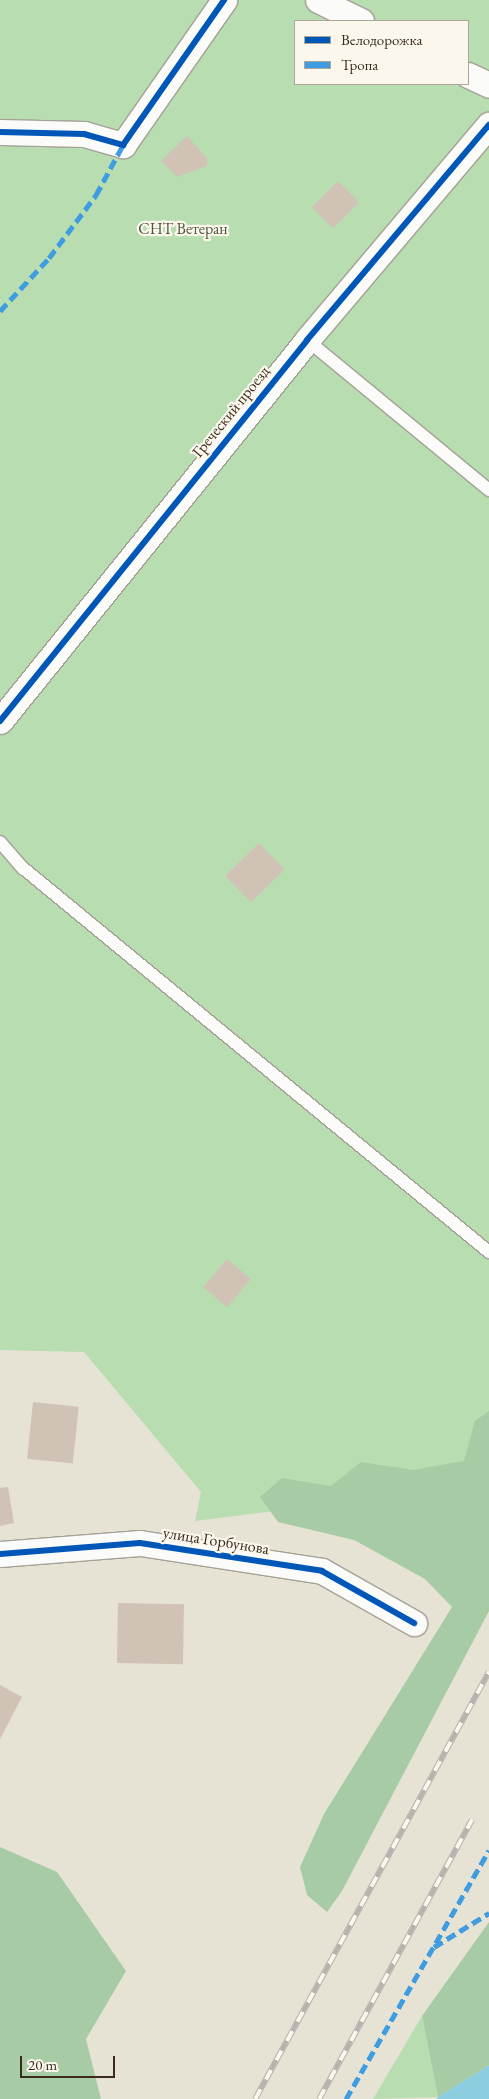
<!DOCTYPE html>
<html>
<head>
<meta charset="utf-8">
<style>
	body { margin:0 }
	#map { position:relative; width:489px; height:2099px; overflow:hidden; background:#e6e3d4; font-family:"EB Garamond",serif }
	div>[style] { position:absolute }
	.green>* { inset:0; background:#b7ddb0 }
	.forest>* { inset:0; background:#a7cba4 }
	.water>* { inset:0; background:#8dcde0 }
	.building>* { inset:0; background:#d1c2b6; transform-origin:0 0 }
	.roads { filter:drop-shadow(1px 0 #a5a197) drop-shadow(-1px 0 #a5a197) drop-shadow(0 1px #a5a197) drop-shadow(0 -1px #a5a197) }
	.lane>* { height:12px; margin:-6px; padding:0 6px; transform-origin:6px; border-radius:6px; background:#fbfbf9 }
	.street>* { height:25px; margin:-12.5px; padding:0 12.5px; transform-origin:12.5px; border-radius:12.5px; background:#fbfbf9 }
	.rail>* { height:5.5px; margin-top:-2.75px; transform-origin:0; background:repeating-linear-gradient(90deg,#fbf7ec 0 11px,#b6b3af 0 22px); box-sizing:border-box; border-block:1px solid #b6b3af }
	.quiet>* { height:5px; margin-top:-2.5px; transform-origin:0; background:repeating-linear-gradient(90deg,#3f9ce0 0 10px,transparent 0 15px) }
	.cycleway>* { height:6px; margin:-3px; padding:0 3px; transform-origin:3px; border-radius:3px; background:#0057b8 }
	span { translate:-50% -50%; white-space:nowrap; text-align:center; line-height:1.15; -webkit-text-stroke:4.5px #fbf7ec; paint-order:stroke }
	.park-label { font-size:16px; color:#50563b }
	.street-label { font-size:16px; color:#3b2a1e }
	.legend { position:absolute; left:294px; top:20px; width:175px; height:65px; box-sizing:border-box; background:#fbf7ec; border:1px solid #aea59a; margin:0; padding:6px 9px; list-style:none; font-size:15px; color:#3b2a1e }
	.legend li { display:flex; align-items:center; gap:10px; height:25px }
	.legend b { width:25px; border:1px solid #aea59a }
	.scale { position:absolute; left:20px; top:2056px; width:95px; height:22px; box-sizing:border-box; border:2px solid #3b2a1e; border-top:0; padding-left:6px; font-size:15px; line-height:18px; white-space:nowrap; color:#3b2a1e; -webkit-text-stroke:4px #fbf7ec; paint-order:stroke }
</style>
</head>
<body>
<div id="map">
	<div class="green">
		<i style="clip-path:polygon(evenodd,0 0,489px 0,489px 1484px,195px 1521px,201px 1492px,84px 1352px,0 1350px,0 0,295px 21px,468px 21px,468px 84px,295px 84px,295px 21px)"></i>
		<i style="clip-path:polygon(422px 2016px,438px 2097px,373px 2099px)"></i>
	</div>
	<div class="forest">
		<i style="clip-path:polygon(489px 1411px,489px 1611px,342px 1891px,327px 1912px,307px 1895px,300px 1867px,324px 1814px,452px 1607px,425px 1579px,354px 1540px,278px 1522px,260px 1497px,282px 1478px,331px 1486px,361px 1462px,413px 1470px,464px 1461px,475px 1421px)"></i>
		<i style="clip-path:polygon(0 1847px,57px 1872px,126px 1971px,86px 2039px,101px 2099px,0 2099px)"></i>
		<i style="clip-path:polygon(489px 1922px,489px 2065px,438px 2097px,422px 2016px)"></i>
	</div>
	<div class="water">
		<i style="clip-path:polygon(489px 2065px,489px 2099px,436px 2099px,438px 2097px)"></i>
	</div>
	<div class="building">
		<i style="clip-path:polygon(187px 136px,207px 158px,207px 166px,177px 177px,161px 161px)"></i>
		<i style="left:338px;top:181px;width:30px;height:37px;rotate:45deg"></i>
		<i style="left:259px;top:843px;width:37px;height:47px;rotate:46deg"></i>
		<i style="left:227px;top:1259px;width:31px;height:37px;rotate:40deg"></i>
		<i style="left:33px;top:1402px;width:46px;height:57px;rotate:6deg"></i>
		<i style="clip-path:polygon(8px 1487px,14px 1523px,0 1526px,0 1488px)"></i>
		<i style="left:118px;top:1603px;width:66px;height:60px;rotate:1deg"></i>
		<i style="clip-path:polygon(0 1685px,22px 1697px,0 1739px)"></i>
	</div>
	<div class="roads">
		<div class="lane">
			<i style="left:307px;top:340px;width:236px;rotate:39.5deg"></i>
			<i style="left:0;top:842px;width:35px;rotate:49deg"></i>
			<i style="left:23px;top:868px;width:604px;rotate:39.49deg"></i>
		</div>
		<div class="street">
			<i style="left:318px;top:0;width:48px;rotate:26deg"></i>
			<i style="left:468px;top:75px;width:23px;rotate:25deg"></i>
			<i style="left:0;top:132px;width:84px;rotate:1.4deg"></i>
			<i style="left:84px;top:134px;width:41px;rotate:15.8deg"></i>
			<i style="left:123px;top:145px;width:177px;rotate:-55.1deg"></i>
			<i style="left:0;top:721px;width:489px;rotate:-51.1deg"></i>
			<i style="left:307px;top:340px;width:282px;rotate:-49.8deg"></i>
			<i style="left:0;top:1554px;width:140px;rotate:-4.5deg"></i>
			<i style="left:140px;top:1543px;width:184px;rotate:8.7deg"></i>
			<i style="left:322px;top:1571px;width:106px;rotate:29.5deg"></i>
		</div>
	</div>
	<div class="rail">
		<i style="left:255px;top:2099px;width:487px;rotate:-61.3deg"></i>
		<i style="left:319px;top:2099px;width:318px;rotate:-61.3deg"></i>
	</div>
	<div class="quiet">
		<i style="left:0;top:311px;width:72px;rotate:-47.2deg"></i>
		<i style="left:49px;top:258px;width:79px;rotate:-53.3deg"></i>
		<i style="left:96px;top:195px;width:57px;rotate:-61.6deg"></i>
		<i style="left:434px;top:1947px;width:65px;rotate:-31.7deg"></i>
		<i style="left:346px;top:2099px;width:287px;rotate:-60.1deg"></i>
	</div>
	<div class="cycleway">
		<i style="left:0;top:132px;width:84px;rotate:1.4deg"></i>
		<i style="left:84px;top:134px;width:41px;rotate:15.8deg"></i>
		<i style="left:123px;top:145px;width:177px;rotate:-55.1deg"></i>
		<i style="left:0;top:721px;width:489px;rotate:-51.1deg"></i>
		<i style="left:307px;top:340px;width:282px;rotate:-49.8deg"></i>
		<i style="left:0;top:1554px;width:140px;rotate:-4.5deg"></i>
		<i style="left:140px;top:1543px;width:184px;rotate:8.7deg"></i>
		<i style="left:322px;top:1571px;width:106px;rotate:29.5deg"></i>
	</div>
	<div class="park-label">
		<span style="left:183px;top:229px">СНТ Ветеран</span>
	</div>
	<div class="street-label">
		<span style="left:231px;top:412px;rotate:-51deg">Греческий проезд</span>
		<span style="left:216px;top:1541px;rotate:9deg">улица Горбунова</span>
	</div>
	<ul class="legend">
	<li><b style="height:6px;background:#0057b8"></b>Велодорожка</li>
	<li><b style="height:6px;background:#3f9ce0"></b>Тропа</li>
	</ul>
	<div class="scale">20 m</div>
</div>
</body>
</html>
